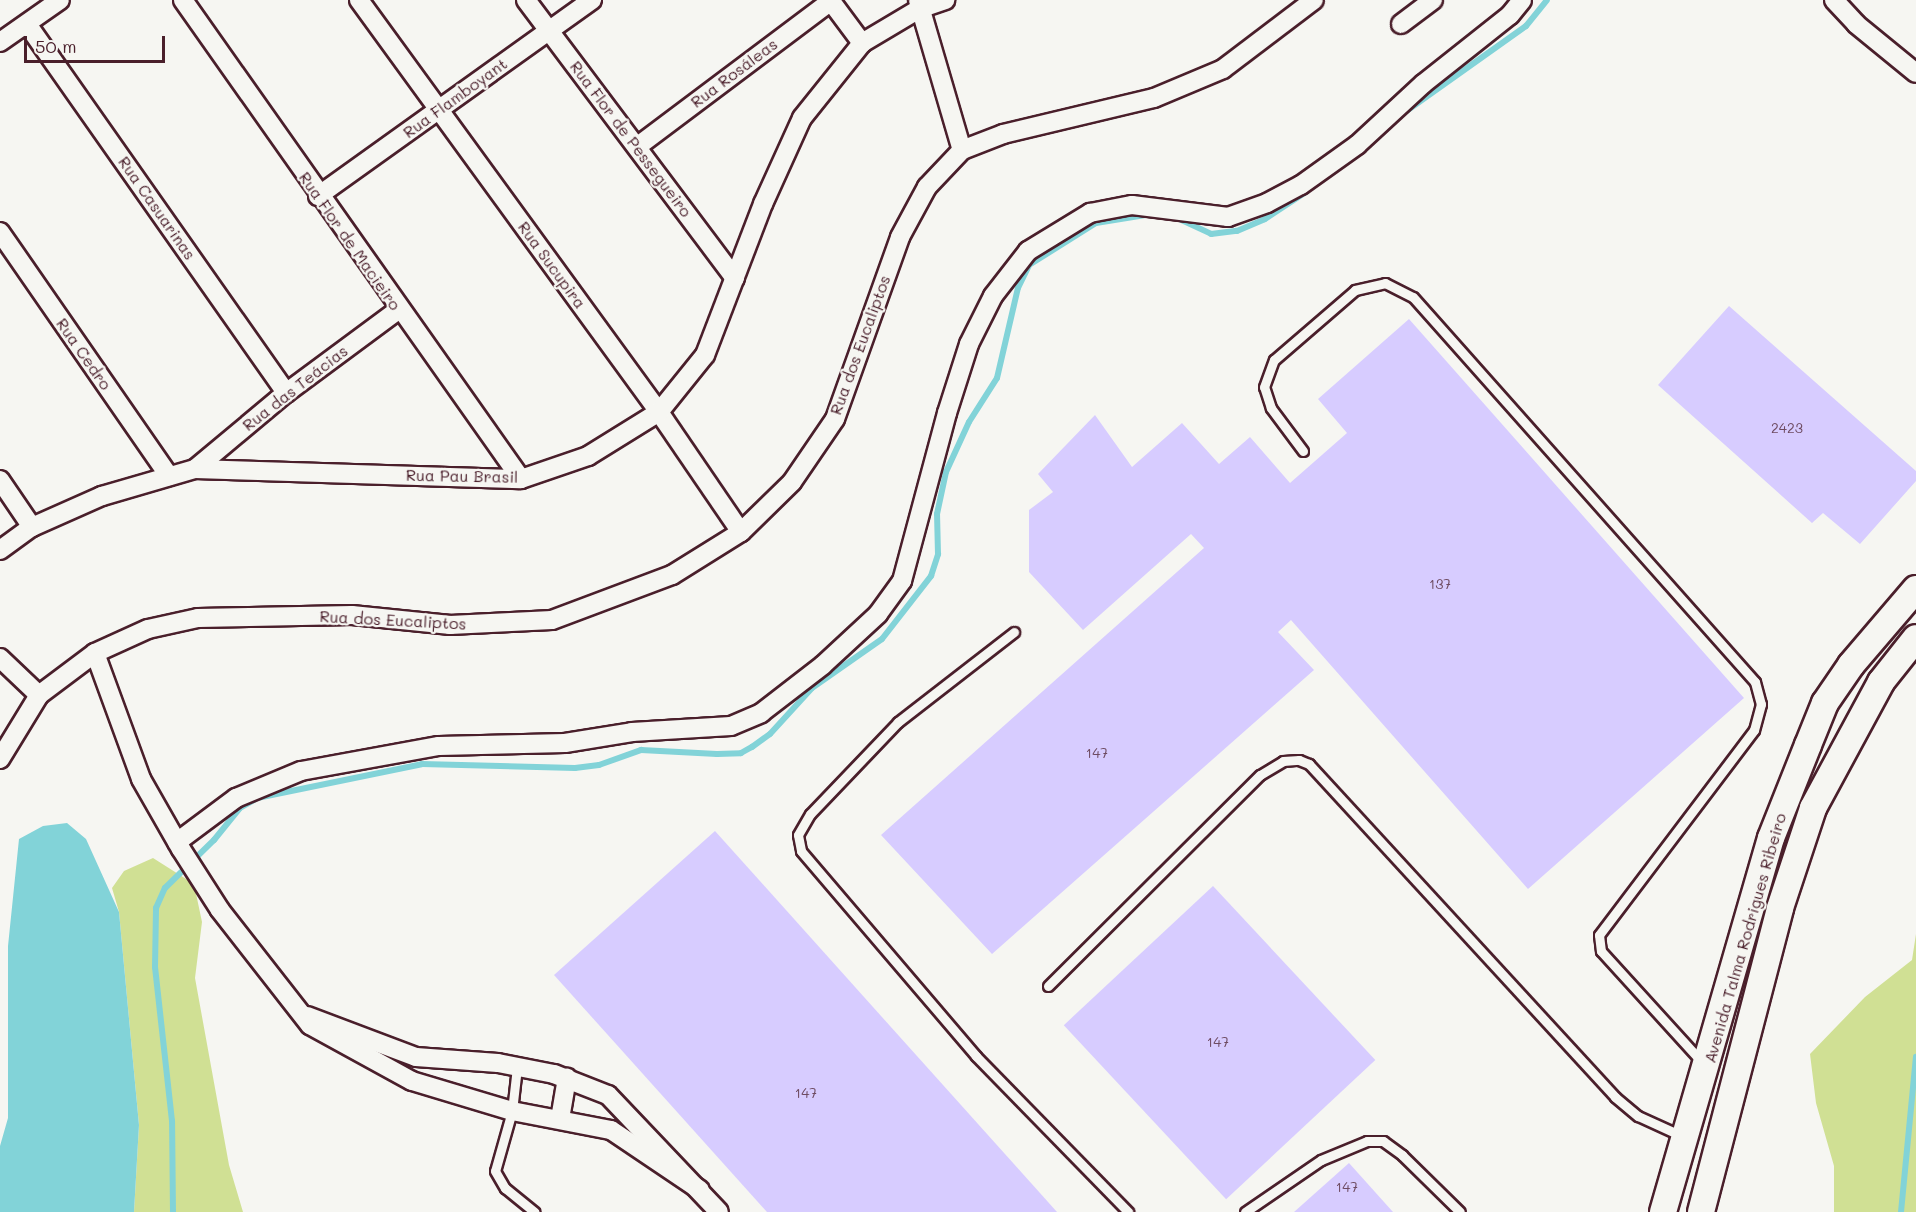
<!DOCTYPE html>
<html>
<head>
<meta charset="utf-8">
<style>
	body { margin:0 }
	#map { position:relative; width:1916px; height:1212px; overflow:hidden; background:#f6f6f2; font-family:Mali,sans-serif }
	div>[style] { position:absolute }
	.green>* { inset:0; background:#d0e094 }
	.water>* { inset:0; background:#82d3d8 }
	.stream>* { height:6px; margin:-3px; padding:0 3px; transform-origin:3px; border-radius:3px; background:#82d3d8 }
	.building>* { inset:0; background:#d7ccff; transform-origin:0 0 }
	.roads { filter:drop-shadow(2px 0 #4a1f2b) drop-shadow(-2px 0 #4a1f2b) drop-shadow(0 2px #4a1f2b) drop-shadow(0 -2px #4a1f2b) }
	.lane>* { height:9px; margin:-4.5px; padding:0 4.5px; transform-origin:4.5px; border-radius:4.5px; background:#f6f6f2 }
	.street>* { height:18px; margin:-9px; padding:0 9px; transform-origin:9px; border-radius:9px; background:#f6f6f2 }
	.secondary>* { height:26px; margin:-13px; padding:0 13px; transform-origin:13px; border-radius:13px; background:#f6f6f2 }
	span { translate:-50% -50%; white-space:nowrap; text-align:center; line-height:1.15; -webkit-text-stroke:4.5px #f6f6f2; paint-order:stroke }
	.number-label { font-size:14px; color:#6d4a60 }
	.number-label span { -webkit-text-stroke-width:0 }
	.street-label { font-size:16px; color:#4a1f2b }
	.scale { position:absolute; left:24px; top:36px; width:141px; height:27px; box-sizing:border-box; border:3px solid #4a1f2b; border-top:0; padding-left:8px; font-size:18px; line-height:21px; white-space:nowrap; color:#4a1f2b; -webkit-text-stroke:4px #f6f6f2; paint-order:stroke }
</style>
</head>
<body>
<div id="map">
	<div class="green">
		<i style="clip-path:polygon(153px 858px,194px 884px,202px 922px,195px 978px,229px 1165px,243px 1212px,134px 1212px,139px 1125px,119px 912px,112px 888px,124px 871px)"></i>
		<i style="clip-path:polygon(1916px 934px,1916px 1212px,1834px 1212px,1834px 1166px,1816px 1103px,1810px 1054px,1865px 997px,1912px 960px)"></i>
	</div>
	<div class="water">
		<i style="clip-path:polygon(67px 823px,86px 839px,119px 912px,139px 1125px,134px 1212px,0 1212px,0 1146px,8px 1118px,8px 946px,19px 839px,43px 826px)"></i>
	</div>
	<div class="stream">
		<i style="left:1405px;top:112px;width:148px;rotate:-35.4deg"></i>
		<i style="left:1526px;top:26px;width:33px;rotate:-51deg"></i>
		<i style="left:1175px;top:217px;width:40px;rotate:25deg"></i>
		<i style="left:1211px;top:234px;width:26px;rotate:-7deg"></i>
		<i style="left:1237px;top:231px;width:30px;rotate:-23deg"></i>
		<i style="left:1265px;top:219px;width:49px;rotate:-33.4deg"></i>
		<i style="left:173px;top:1212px;width:91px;rotate:-90.6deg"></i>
		<i style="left:172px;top:1121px;width:155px;rotate:-96.3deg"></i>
		<i style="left:155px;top:967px;width:59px;rotate:-89deg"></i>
		<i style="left:156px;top:908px;width:22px;rotate:-66deg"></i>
		<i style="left:165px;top:888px;width:69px;rotate:-44.4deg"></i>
		<i style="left:214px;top:840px;width:41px;rotate:-50.9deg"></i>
		<i style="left:240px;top:808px;width:20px;rotate:-30deg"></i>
		<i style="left:257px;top:798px;width:168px;rotate:-11.6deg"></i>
		<i style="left:422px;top:764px;width:153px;rotate:1.5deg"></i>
		<i style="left:575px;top:768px;width:24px;rotate:-7deg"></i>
		<i style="left:599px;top:765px;width:45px;rotate:-19.7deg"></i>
		<i style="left:641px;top:750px;width:76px;rotate:3deg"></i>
		<i style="left:717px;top:754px;width:24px;rotate:-2deg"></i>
		<i style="left:741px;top:753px;width:13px;rotate:-29deg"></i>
		<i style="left:752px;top:747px;width:22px;rotate:-36deg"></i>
		<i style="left:770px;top:734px;width:62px;rotate:-47.6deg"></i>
		<i style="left:812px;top:688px;width:85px;rotate:-35deg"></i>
		<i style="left:882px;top:639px;width:80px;rotate:-52.1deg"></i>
		<i style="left:931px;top:576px;width:23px;rotate:-72deg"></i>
		<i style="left:938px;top:554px;width:40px;rotate:-91.4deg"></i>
		<i style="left:937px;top:514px;width:43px;rotate:-77.9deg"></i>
		<i style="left:946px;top:472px;width:55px;rotate:-65.3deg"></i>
		<i style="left:969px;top:422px;width:52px;rotate:-57.5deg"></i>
		<i style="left:997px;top:378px;width:92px;rotate:-76.9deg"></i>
		<i style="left:1018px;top:288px;width:25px;rotate:-64deg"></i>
		<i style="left:1029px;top:265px;width:79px;rotate:-32.1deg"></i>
		<i style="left:1096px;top:223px;width:50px;rotate:-9.3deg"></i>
		<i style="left:1901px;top:1212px;width:156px;rotate:-84.5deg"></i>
	</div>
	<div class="building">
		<i style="clip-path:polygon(1729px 306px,1916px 471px,1916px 481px,1860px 544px,1823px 513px,1812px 523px,1658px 385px)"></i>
		<i style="clip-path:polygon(1409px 319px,1744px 698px,1528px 889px,1291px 620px,1278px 632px,1314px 670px,992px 954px,881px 835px,1204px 548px,1191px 534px,1083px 630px,1029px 572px,1029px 510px,1053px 492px,1038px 474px,1095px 415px,1132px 467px,1182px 423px,1219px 464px,1250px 437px,1290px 483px,1347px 433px,1318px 399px)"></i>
		<i style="clip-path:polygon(715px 831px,1057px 1212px,767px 1212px,554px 975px)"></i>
		<i style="left:1213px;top:886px;width:238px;height:204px;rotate:47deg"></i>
		<i style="clip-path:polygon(1349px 1163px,1393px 1212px,1294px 1212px)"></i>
	</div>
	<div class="roads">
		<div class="lane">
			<i style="left:1303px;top:451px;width:54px;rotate:-126.7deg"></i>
			<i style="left:1271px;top:408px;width:22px;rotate:-108deg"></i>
			<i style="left:1264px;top:387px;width:29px;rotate:-70deg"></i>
			<i style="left:1274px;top:360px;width:107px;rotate:-40.8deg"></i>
			<i style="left:1355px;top:290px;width:31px;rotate:-13deg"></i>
			<i style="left:1385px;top:283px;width:31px;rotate:27deg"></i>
			<i style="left:1413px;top:297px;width:515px;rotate:48.38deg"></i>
			<i style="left:1755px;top:682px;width:23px;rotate:75deg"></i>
			<i style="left:1761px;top:704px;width:27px;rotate:105deg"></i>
			<i style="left:1754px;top:730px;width:257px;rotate:127.1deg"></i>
			<i style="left:1599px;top:935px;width:16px;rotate:83deg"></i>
			<i style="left:1601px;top:951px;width:151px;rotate:47.7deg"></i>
			<i style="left:1014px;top:632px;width:147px;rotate:142.2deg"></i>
			<i style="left:898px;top:722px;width:127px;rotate:133.7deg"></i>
			<i style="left:810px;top:814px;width:24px;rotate:120deg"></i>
			<i style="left:798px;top:835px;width:16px;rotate:79deg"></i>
			<i style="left:801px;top:851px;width:270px;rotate:49.5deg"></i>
			<i style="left:976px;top:1056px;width:218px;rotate:45.7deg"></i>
			<i style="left:1048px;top:986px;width:299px;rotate:-44.9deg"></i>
			<i style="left:1260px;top:775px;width:27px;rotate:-31deg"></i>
			<i style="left:1283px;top:761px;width:16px;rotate:-4deg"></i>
			<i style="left:1299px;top:760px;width:11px;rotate:22deg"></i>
			<i style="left:1309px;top:764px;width:452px;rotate:47.4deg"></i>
			<i style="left:1615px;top:1097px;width:30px;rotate:40deg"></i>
			<i style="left:1638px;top:1116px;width:51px;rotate:24.5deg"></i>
			<i style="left:517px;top:1067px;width:44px;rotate:96.5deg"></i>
			<i style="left:512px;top:1111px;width:62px;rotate:105.8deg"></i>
			<i style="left:495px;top:1171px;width:20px;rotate:60deg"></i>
			<i style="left:505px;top:1188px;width:38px;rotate:39deg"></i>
			<i style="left:1245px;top:1212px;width:92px;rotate:-34.4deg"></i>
			<i style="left:1321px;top:1160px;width:50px;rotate:-22.4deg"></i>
			<i style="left:1367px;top:1141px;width:16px"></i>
			<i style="left:1383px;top:1141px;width:24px;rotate:36deg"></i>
			<i style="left:1402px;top:1155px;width:81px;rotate:44.5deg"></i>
		</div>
		<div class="street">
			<i style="left:183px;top:0;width:586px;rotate:54.79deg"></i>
			<i style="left:359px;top:0;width:510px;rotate:53.94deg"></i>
			<i style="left:659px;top:412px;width:145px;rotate:55.7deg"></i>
			<i style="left:526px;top:0;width:348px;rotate:53.1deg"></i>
			<i style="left:830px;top:0;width:54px;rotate:53.3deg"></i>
			<i style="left:918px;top:0;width:156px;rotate:73.7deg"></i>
			<i style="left:1834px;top:0;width:33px;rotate:47deg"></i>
			<i style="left:1856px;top:24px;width:77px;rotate:39.2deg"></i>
			<i style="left:27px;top:24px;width:451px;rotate:54.9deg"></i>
			<i style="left:1401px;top:24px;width:40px;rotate:-37deg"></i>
			<i style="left:0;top:42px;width:73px;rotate:-35deg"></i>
			<i style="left:638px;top:146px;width:241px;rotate:-36.9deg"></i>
			<i style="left:318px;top:196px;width:337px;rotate:-35.6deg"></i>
			<i style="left:0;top:232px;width:297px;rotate:55.3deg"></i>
			<i style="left:195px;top:469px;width:119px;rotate:-39.9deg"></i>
			<i style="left:286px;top:393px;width:139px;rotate:-36.5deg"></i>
			<i style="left:0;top:480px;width:57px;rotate:55.8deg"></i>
			<i style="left:0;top:550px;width:39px;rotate:-36deg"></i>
			<i style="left:32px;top:527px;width:77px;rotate:-23.9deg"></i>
			<i style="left:102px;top:496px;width:97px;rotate:-16.2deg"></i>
			<i style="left:195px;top:469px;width:326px;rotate:1.8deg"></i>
			<i style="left:521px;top:479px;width:71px;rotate:-18.9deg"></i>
			<i style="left:588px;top:456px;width:84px;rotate:-31.8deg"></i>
			<i style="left:659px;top:412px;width:73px;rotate:-51.1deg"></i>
			<i style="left:705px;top:355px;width:162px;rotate:-69deg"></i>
			<i style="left:763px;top:204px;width:94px;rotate:-65.6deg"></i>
			<i style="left:802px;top:118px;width:96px;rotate:-51.3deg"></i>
			<i style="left:862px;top:43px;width:66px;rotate:-30.8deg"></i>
			<i style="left:919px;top:9px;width:28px;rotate:-19deg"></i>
			<i style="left:95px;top:653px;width:134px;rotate:69.9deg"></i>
			<i style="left:141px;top:779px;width:81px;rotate:60.3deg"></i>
			<i style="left:181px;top:849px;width:72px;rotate:57.4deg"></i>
			<i style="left:220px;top:910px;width:146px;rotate:52deg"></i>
			<i style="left:310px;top:1025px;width:116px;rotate:28.8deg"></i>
			<i style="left:412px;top:1081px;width:104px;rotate:16.7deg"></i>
			<i style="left:512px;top:1111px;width:101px;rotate:10.9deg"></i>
			<i style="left:611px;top:1130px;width:107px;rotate:34deg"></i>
			<i style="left:0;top:658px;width:54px;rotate:43.5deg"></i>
			<i style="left:0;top:759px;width:75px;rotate:-58.6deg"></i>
			<i style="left:39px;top:695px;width:70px;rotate:-36.9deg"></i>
			<i style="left:95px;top:653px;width:58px;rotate:-24.4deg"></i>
			<i style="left:148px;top:629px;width:51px;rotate:-12.4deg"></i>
			<i style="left:198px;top:618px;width:154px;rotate:-1.1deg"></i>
			<i style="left:352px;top:615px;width:99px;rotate:5.8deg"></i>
			<i style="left:450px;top:625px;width:102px;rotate:-2.8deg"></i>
			<i style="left:552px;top:620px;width:128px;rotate:-20.6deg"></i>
			<i style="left:672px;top:575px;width:81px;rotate:-31.9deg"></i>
			<i style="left:741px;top:532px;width:71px;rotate:-44.4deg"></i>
			<i style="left:792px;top:482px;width:76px;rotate:-55.7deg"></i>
			<i style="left:835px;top:419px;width:193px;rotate:-70.3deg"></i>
			<i style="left:900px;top:237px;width:57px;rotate:-61.6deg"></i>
			<i style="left:927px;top:187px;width:51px;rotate:-46.6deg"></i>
			<i style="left:962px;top:150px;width:44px;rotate:-21.3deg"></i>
			<i style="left:1003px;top:134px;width:155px;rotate:-13.4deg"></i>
			<i style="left:1154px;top:98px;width:75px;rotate:-22.8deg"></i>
			<i style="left:1223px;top:69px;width:114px;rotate:-37.2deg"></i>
			<i style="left:177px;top:842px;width:74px;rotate:-36.7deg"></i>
			<i style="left:236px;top:798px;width:70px;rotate:-22.6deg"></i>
			<i style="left:301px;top:771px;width:140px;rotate:-10.3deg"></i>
			<i style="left:439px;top:746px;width:126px;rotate:-1.4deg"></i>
			<i style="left:565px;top:743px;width:68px;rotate:-9.3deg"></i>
			<i style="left:632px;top:732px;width:99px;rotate:-3.5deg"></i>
			<i style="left:731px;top:726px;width:33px;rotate:-23deg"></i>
			<i style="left:761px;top:713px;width:78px;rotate:-37.7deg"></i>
			<i style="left:823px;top:665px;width:75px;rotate:-42.8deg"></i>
			<i style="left:878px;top:614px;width:41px;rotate:-54deg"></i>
			<i style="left:902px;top:581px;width:174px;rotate:-75deg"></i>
			<i style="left:947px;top:413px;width:72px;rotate:-72.3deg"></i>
			<i style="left:969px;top:344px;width:54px;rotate:-63.4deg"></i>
			<i style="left:993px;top:296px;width:57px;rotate:-52.1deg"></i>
			<i style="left:1028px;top:251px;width:73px;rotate:-31.5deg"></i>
			<i style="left:1090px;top:213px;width:43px;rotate:-10.8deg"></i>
			<i style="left:1132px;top:205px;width:97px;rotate:7.1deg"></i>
			<i style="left:1228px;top:217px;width:41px;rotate:-19.7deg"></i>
			<i style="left:1267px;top:203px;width:38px;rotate:-28deg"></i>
			<i style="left:1301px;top:185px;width:69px;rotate:-35.5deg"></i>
			<i style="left:1357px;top:145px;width:90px;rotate:-42.7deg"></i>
			<i style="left:1423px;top:84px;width:111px;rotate:-38.4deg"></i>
			<i style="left:1510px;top:15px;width:19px;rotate:-51deg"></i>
			<i style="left:307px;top:1016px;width:116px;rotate:20.6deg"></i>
			<i style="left:416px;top:1057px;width:82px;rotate:4.2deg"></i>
			<i style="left:498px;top:1063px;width:57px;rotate:11.1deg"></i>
			<i style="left:554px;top:1074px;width:58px;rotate:21.3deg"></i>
			<i style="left:608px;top:1095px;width:161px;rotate:46.5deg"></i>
			<i style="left:560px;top:1119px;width:42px;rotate:-80.3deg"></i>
		</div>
		<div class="secondary">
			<i style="left:1663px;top:1212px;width:389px;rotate:-73.9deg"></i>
			<i style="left:1771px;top:838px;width:100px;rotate:-68.3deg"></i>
			<i style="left:1808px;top:745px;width:45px;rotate:-68deg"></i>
			<i style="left:1825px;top:703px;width:46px;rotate:-55.6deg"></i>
			<i style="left:1851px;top:665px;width:100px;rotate:-49.5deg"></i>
			<i style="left:1701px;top:1212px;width:314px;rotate:-75.4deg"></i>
			<i style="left:1780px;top:908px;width:105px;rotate:-71.7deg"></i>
			<i style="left:1813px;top:808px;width:143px;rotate:-61.6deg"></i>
			<i style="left:1881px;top:682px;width:56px;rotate:-51.5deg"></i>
		</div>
	</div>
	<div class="number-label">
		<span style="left:1787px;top:428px">2423</span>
		<span style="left:1440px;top:584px">137</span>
		<span style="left:1097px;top:753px">147</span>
		<span style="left:1218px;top:1042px">147</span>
		<span style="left:806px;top:1093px">147</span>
		<span style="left:1347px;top:1187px">147</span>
	</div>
	<div class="street-label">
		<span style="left:734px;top:73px;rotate:-37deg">Rua Rosáleas</span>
		<span style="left:455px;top:98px;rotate:-36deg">Rua Flamboyant</span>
		<span style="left:631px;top:139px;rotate:53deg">Rua Flor de Pessegueiro</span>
		<span style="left:157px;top:208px;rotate:55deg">Rua Casuarinas</span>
		<span style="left:350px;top:241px;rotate:55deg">Rua Flor de Macieiro</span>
		<span style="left:552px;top:265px;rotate:54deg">Rua Sucupira</span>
		<span style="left:860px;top:345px;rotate:-70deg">Rua dos Eucaliptos</span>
		<span style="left:84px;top:354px;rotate:55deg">Rua Cedro</span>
		<span style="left:295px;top:388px;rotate:-38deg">Rua das Teácias</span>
		<span style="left:462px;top:476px;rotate:1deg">Rua Pau Brasil</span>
		<span style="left:393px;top:620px;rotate:3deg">Rua dos Eucaliptos</span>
		<span style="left:1745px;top:938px;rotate:-74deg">Avenida Talma Rodrigues Ribeiro</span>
	</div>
	<div class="scale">50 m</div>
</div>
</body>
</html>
